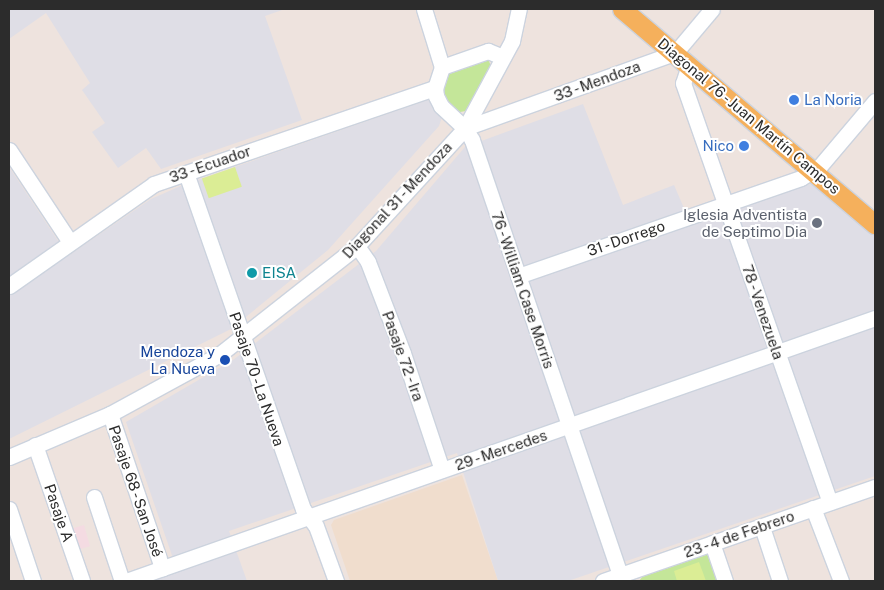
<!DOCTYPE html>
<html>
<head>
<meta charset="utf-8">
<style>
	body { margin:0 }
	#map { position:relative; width:884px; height:590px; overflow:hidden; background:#eee3de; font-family:"Public Sans",sans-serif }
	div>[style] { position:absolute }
	.industrial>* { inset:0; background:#dfdee6 }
	.education>* { inset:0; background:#f0ddcd }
	.medical>* { inset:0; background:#f4dbe2; transform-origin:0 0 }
	.green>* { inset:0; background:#c4e699 }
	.pitch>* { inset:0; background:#dbed95; transform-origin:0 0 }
	.roads { filter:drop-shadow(1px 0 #ccd3de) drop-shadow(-1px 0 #ccd3de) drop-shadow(0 1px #ccd3de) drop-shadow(0 -1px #ccd3de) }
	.minor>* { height:15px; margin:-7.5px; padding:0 7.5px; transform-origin:7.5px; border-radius:7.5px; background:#fff }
	.major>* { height:19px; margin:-9.5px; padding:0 9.5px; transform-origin:9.5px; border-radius:9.5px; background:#f5b05c }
	.dots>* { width:14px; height:14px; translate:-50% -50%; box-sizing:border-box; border:2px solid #fff; border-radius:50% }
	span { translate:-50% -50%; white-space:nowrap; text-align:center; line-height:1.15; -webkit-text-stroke:4px #fff; paint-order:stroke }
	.street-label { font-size:15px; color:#2c2c2c }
	.shop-label { font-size:15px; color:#366cbe }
	.left { translate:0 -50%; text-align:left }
	.right { translate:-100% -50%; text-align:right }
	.worship-label { font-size:15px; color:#5b616d }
	.culture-label { font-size:15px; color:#0d838f }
	.transit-label { font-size:15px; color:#164399 }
	.frame { position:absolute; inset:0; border:10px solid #2c2c2c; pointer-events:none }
</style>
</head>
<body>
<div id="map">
	<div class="industrial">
		<i style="clip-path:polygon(9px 9px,285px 9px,265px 16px,302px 120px,161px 169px,146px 148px,118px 168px,92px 132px,105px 123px,82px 90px,90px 83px,46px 13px,9px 39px)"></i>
		<i style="clip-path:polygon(428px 100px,442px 117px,439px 126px,328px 250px,231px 329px,9px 439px,9px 167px,68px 256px,151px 199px,183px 185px)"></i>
		<i style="clip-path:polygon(583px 104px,623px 205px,674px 185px,690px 222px,814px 183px,875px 235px,875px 476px,568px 581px,498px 581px,457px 453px,229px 531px,247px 581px,140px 581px,176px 567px,126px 422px,233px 360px,376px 251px,465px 147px)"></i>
	</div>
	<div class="education">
		<i style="clip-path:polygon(462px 475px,498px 581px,350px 581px,331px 525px,334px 520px)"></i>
	</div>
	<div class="medical">
		<i style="left:84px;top:525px;width:22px;height:17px;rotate:74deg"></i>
	</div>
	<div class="green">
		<i style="clip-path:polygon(487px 57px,491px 66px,466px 111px,454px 113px,442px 98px,441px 80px,451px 67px)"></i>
		<i style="clip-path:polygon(709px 553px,718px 581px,639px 581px,643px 576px)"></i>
	</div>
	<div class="pitch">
		<i style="left:235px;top:167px;width:21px;height:35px;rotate:71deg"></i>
		<i style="clip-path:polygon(699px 562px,706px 581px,677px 581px,674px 571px)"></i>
	</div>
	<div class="roads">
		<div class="minor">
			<i style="left:424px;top:9px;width:61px;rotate:72.8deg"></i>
			<i style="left:442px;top:67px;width:22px;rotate:108deg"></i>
			<i style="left:435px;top:88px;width:8px;rotate:83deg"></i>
			<i style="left:436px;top:96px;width:11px;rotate:63deg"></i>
			<i style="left:441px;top:106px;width:33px;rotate:43deg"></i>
			<i style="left:465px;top:128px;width:14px;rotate:60deg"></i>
			<i style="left:472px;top:140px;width:466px;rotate:71.2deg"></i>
			<i style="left:689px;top:65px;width:19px;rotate:108deg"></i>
			<i style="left:683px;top:83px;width:444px;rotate:70.7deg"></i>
			<i style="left:442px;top:67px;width:49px;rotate:-19.2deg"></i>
			<i style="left:488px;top:51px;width:16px;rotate:22deg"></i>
			<i style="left:465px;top:128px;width:223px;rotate:-19.7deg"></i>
			<i style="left:675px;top:53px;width:57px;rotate:-49.9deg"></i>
			<i style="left:9px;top:150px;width:110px;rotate:56.5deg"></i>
			<i style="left:186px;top:173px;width:356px;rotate:70.8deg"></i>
			<i style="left:303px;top:509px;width:21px;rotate:53deg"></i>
			<i style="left:316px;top:526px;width:59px;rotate:70deg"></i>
			<i style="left:357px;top:246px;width:19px;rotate:55deg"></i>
			<i style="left:368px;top:262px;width:97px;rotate:69deg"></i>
			<i style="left:403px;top:353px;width:123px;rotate:71.6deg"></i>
			<i style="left:518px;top:276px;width:299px;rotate:-19.1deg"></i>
			<i style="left:801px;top:178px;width:22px;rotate:-32deg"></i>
			<i style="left:820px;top:166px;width:85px;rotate:-49.8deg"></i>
			<i style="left:9px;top:286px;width:177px;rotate:-35.1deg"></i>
			<i style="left:154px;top:184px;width:297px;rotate:-18.9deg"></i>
			<i style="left:110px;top:414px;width:163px;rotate:71.3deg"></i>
			<i style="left:35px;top:445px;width:144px;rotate:70.9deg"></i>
			<i style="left:9px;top:457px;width:110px;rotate:-23.1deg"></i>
			<i style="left:110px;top:414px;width:125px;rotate:-28.6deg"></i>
			<i style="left:220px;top:354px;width:174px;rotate:-38.2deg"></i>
			<i style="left:357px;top:246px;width:160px;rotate:-47.5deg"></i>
			<i style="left:465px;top:128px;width:99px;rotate:-61.6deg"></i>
			<i style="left:512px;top:41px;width:33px;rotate:-78deg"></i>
			<i style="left:94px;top:497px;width:89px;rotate:71.6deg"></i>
			<i style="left:813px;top:508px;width:78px;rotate:69deg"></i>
			<i style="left:9px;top:509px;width:76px;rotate:71.6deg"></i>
			<i style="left:762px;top:527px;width:57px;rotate:71.6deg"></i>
			<i style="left:712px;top:543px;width:40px;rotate:71.1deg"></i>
			<i style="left:126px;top:581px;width:794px;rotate:-19.35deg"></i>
			<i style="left:603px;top:581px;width:288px;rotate:-19.1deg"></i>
		</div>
		<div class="major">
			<i style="left:622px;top:9px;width:332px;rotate:40.4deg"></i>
		</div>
	</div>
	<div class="dots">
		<i style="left:794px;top:100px;background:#3f7fe0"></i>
		<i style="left:744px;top:146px;background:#3f7fe0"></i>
		<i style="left:817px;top:223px;background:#6b7280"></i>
		<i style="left:252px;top:273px;background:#0f9aa8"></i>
		<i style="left:225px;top:360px;background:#1a4fb4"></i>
	</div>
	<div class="street-label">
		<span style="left:597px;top:81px;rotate:-20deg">33 - Mendoza</span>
		<span style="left:749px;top:116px;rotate:40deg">Diagonal 76 - Juan Martín Campos</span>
		<span style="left:210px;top:164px;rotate:-19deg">33 - Ecuador</span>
		<span style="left:397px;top:200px;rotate:-47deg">Diagonal 31 - Mendoza</span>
		<span style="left:626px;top:238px;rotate:-19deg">31 - Dorrego</span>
		<span style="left:523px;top:290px;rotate:71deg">76 - William Case Morris</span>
		<span style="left:763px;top:312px;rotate:71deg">78 - Venezuela</span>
		<span style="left:403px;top:356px;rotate:70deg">Pasaje 72 - Ira</span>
		<span style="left:257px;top:379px;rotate:71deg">Pasaje 70 - La Nueva</span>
		<span style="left:501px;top:450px;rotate:-19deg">29 - Mercedes</span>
		<span style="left:136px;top:491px;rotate:71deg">Pasaje 68 - San José</span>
		<span style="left:59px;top:513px;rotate:71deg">Pasaje A</span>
		<span style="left:739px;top:534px;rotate:-19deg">23 - 4 de Febrero</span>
	</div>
	<div class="shop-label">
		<span class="left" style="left:804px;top:100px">La Noria</span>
		<span class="right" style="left:734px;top:146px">Nico</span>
	</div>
	<div class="worship-label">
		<span class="right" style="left:807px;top:223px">Iglesia Adventista<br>de Septimo Dia</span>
	</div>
	<div class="culture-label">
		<span class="left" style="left:262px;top:273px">EISA</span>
	</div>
	<div class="transit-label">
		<span class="right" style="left:215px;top:360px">Mendoza y<br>La Nueva</span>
	</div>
	<div class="frame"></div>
</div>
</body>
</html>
